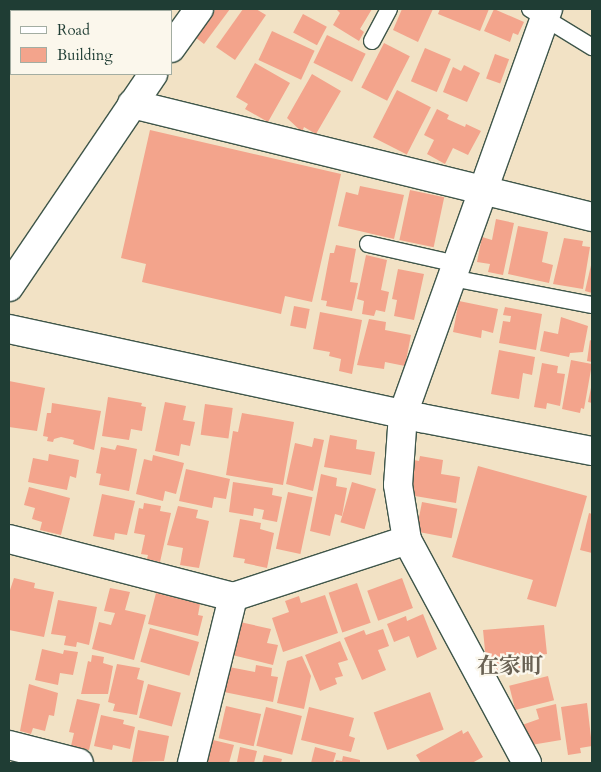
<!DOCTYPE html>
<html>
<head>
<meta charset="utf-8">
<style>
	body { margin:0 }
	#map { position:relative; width:601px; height:772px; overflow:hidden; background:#f2e2c5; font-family:Cardo,"Noto Serif JP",serif }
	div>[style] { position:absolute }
	.building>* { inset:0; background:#f3a48c; transform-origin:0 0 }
	.roads { filter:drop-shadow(1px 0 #3f564a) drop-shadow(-1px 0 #3f564a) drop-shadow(0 1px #3f564a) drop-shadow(0 -1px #3f564a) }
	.service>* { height:16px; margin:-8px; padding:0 8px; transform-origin:8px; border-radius:8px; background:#fff }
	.minor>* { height:28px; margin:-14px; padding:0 14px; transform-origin:14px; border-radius:14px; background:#fff }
	.tertiary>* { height:28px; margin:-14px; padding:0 14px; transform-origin:14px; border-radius:14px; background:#fff }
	span { translate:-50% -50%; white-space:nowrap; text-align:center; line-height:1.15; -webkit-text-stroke:4.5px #fbf7ec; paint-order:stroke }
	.neighbourhood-label { font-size:22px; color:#696153; font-weight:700 }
	.frame { position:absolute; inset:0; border:10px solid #1f3d34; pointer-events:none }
	.legend { position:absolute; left:10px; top:10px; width:162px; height:65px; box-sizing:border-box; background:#fbf7ec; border:1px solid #a3ada2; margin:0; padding:6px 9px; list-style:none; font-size:15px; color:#1f3d34 }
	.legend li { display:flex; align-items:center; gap:10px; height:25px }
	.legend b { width:25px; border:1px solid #a3ada2 }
</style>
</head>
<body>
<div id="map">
	<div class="building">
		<i style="clip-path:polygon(216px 9px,230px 9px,204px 44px,195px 37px)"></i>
		<i style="clip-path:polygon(243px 9px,256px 9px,266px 15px,235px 60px,216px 47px)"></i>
		<i style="clip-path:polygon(336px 9px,372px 9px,360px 29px,364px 32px,359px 41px,333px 25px,340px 13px)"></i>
		<i style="clip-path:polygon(402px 9px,433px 9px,418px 42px,393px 30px)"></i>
		<i style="clip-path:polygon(440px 9px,489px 9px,480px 31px,438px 14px)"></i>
		<i style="clip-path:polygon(494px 9px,524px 22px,518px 35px,513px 33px,510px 42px,484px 31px)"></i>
		<i style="left:303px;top:14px;width:27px;height:21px;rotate:28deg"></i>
		<i style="left:272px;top:31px;width:47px;height:32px;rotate:25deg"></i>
		<i style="left:327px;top:35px;width:43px;height:31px;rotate:26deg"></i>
		<i style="left:384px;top:43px;width:29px;height:50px;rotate:27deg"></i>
		<i style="left:425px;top:48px;width:28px;height:36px;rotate:23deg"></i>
		<i style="left:495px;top:54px;width:15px;height:26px;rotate:20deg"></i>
		<i style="clip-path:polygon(255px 63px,290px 83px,268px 122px,245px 109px,248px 104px,236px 97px)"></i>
		<i style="clip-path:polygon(464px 65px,480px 73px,467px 102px,443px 92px,453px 67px,461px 71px)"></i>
		<i style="clip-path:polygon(312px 74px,341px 91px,316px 134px,304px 127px,302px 132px,287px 118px)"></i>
		<i style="left:397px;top:90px;width:38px;height:53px;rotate:27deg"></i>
		<i style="clip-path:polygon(437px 109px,449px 115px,447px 119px,465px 127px,466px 124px,481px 131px,468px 155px,453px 148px,445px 164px,427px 154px,434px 140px,424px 135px)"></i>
		<i style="clip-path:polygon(150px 130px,341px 174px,312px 302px,285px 296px,281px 314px,142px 282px,146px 264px,121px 258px)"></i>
		<i style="clip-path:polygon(360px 186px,404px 195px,394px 239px,338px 226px,346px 192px,358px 195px)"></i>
		<i style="left:410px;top:190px;width:35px;height:51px;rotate:12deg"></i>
		<i style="clip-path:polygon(496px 219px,514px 223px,503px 275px,488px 272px,490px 264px,477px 262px,482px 237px,492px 240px)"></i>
		<i style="clip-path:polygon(518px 226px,548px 232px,542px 262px,553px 265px,549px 283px,508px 274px)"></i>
		<i style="clip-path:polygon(564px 238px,583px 241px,582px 246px,590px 247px,583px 289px,553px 284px)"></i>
		<i style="clip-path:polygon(336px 245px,356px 249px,350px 282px,358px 283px,352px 311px,326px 306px,327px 301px,321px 300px,330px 253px,334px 253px)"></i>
		<i style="clip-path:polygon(366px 255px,387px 260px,381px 290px,389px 292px,385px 312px,376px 310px,374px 316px,362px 314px,364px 301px,357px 299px)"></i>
		<i style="clip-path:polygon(592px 261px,592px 293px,585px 291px)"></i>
		<i style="clip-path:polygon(398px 269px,424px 274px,414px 320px,394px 316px,397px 300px,392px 299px)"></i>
		<i style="clip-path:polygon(459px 301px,498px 309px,493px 333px,482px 330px,481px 338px,453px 332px)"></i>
		<i style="left:294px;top:306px;width:16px;height:20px;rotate:11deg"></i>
		<i style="clip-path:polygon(505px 307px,542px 314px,536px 350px,499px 343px,503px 321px,510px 322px,511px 316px,503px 315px)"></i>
		<i style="clip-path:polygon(320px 312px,362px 320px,352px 374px,339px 371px,341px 359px,329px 356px,330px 352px,313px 349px)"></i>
		<i style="clip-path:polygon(561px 317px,588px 326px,583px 352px,570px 353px,569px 357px,540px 351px,544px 331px,558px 334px)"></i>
		<i style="clip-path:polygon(369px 319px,386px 322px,385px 330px,411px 335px,405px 366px,385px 362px,384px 369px,357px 365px)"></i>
		<i style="clip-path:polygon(590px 340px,592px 341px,592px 362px,587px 361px)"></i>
		<i style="clip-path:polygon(499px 350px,535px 357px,532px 375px,523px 373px,519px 399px,491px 394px)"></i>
		<i style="clip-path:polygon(571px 360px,592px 364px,584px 409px,581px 408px,580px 413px,562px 409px)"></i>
		<i style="clip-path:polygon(542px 363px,558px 366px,557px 373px,565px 374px,560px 406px,547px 403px,546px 409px,534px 407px)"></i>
		<i style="clip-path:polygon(9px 381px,45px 388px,37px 431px,9px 427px)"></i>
		<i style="clip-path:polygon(592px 383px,592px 403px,588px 402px)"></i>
		<i style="clip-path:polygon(108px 397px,142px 403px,141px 406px,146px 407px,142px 431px,131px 429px,129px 440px,102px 436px)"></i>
		<i style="clip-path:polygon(165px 402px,186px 406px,183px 420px,195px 422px,190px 446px,181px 444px,179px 456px,155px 451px)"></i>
		<i style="clip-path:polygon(52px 403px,101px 411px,94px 450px,73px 444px,74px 440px,61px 437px,54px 439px,53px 442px,47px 441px,48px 437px,43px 436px,47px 413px,51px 413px)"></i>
		<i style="left:205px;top:404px;width:28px;height:31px;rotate:8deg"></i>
		<i style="clip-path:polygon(242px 413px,294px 422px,283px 485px,226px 475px,233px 431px,238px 432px)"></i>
		<i style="clip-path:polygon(330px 435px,357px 440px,356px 449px,375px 452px,371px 475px,324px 467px)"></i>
		<i style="clip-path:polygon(314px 438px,324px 440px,313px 491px,286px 484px,295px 443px,312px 447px)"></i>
		<i style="clip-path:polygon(117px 445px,137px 449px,129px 491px,99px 485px,101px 474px,96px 473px,101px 447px,115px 450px)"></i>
		<i style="clip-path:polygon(49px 454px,79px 460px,76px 478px,70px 476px,67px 490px,28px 482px,33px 458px,48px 461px)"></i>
		<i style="clip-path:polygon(153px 455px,184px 463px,176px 494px,165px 491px,163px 501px,136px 494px,144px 459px,152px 461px)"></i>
		<i style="clip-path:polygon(420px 456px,443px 460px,441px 474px,460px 477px,456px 503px,415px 496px,409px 487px,414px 460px,419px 461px)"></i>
		<i style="clip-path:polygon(478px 466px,587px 496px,556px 607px,527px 599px,533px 580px,452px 557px)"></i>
		<i style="clip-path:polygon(186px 469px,230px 479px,226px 499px,214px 497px,212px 508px,179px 501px)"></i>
		<i style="clip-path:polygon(321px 474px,337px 478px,336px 486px,347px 488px,342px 516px,335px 514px,330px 536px,310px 531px)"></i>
		<i style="clip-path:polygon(233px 482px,273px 488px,272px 495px,282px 497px,277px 522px,262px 519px,264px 510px,254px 508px,253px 516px,229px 512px)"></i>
		<i style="left:352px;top:482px;width:25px;height:42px;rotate:16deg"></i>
		<i style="clip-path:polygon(29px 487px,70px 498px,61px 535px,40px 530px,42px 522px,32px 519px,35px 508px,24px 505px)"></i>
		<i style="left:288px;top:492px;width:25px;height:58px;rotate:12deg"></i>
		<i style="clip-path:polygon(102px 494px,135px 501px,127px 535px,115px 533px,114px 540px,93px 536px)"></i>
		<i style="left:422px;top:502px;width:36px;height:30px;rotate:11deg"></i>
		<i style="clip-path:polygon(144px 503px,161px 506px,160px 511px,171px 513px,160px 562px,147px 559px,148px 555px,141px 554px,145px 535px,134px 533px,139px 508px,143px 509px)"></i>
		<i style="clip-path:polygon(178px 506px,198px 510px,196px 518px,209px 521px,199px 568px,180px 565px,183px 548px,167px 545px)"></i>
		<i style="clip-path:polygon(589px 513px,592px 514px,592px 553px,580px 550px)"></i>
		<i style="clip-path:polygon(240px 519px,261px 523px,260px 529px,274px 533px,267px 568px,244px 563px,245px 559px,233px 557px)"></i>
		<i style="clip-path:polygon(14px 578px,35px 583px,34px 588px,54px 592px,44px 637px,9px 630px,9px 593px)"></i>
		<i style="left:402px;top:578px;width:32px;height:37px;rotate:70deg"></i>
		<i style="left:357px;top:583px;width:42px;height:30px;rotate:71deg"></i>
		<i style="clip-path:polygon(110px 588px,130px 592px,125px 610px,146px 615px,134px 660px,92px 649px,99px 622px,111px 625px,115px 613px,104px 611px)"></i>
		<i style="clip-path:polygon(156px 593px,200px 604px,198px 615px,203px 616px,198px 636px,148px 624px)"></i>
		<i style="clip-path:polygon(325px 595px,338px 633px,283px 652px,272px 618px,289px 612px,285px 601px,299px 596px,301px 603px)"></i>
		<i style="clip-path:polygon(58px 600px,97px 607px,89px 645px,77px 642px,76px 647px,64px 645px,66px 636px,51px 634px)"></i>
		<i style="clip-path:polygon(423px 614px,437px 649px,417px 658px,409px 636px,394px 642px,387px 624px,406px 616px,407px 621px)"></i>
		<i style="clip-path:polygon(240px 622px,271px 629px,267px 643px,278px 645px,273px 665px,232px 655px)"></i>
		<i style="clip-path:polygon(544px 625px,547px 654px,539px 655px,540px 668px,495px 672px,494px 660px,486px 661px,483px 630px)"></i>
		<i style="left:150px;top:628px;width:51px;height:35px;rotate:16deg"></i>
		<i style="clip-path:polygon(383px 629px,389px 646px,378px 650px,386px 670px,362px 680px,344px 638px,364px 630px,366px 635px)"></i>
		<i style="clip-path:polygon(340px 641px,348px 660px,338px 663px,343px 676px,335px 678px,337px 684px,320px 691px,305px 655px)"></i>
		<i style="clip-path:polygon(42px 649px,63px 654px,64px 650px,78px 652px,73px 675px,60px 673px,58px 685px,35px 680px)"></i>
		<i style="clip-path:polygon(92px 655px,104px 657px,103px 663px,113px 666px,108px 694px,81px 694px,88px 661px,91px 662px)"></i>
		<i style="clip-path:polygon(302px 656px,311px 676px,304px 709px,277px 703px,287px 661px)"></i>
		<i style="clip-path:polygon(117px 664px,140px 668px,137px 679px,144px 681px,137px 715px,113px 711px,115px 704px,108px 702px)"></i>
		<i style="clip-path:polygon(256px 665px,272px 668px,271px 676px,278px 677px,273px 702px,224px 692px,229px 667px,255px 672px)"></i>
		<i style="left:548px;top:676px;width:25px;height:40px;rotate:76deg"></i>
		<i style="clip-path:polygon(29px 684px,58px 693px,54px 716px,49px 715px,45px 731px,33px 728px,31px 734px,20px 731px)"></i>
		<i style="left:148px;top:684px;width:34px;height:35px;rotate:15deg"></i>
		<i style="left:430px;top:692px;width:40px;height:60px;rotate:70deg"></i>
		<i style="clip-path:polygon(77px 699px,100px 704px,89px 750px,71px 746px,74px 733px,69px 732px)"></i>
		<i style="clip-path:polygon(587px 703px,592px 746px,580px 748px,581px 753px,568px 755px,561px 707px)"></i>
		<i style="clip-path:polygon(556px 704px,561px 740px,531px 745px,522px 725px,539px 719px,536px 709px)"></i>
		<i style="left:226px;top:706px;width:36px;height:33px;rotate:13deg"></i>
		<i style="left:266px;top:707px;width:37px;height:40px;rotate:14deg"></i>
		<i style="clip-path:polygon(309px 707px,354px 718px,349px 736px,355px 738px,351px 752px,301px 740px)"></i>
		<i style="clip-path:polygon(101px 715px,124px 720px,123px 724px,135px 727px,130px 749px,113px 745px,112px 750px,94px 746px)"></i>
		<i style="clip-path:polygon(138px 730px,169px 736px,164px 761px,132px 762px)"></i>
		<i style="clip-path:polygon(462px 730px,463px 734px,468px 731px,483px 757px,472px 763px,421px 763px,416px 755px)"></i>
		<i style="clip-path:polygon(213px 740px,234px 745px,229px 763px,207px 763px)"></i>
		<i style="clip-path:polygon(240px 747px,257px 751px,254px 763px,232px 763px,237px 762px)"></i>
		<i style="clip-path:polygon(315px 747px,336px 753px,333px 763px,311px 763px)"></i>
		<i style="clip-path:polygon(264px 755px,282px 759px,281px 763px,262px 763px)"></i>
		<i style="clip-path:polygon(343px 756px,360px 760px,360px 763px,335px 763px,336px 760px,342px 761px)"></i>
	</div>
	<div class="roads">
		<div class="service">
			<i style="left:530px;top:9px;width:73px;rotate:31.5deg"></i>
			<i style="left:372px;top:41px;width:36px;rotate:-62deg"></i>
			<i style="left:368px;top:244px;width:91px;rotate:12.7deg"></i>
			<i style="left:452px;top:278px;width:143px;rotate:10.9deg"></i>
		</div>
		<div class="minor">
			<i style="left:171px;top:48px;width:48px;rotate:-54.3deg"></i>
			<i style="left:132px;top:104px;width:474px;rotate:13.8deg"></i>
			<i style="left:9px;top:287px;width:257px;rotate:-55.9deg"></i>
			<i style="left:403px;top:414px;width:430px;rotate:-70.3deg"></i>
			<i style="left:9px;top:539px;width:231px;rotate:14.5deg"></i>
			<i style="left:233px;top:597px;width:183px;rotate:-18.1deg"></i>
			<i style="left:9px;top:745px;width:72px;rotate:14.4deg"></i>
			<i style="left:192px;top:763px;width:171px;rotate:-76.1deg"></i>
		</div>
		<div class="tertiary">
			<i style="left:9px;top:329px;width:422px;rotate:12.2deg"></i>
			<i style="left:421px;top:418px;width:174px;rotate:10.9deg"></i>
			<i style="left:403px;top:414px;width:71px;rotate:94deg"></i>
			<i style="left:398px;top:485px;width:56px;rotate:80.7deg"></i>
			<i style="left:407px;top:540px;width:253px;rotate:61.7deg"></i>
		</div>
	</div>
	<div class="neighbourhood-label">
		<span style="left:510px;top:667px">在家町</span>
	</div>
	<div class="frame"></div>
	<ul class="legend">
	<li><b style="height:6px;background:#fff"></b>Road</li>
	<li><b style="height:14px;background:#f3a48c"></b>Building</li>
	</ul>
</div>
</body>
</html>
